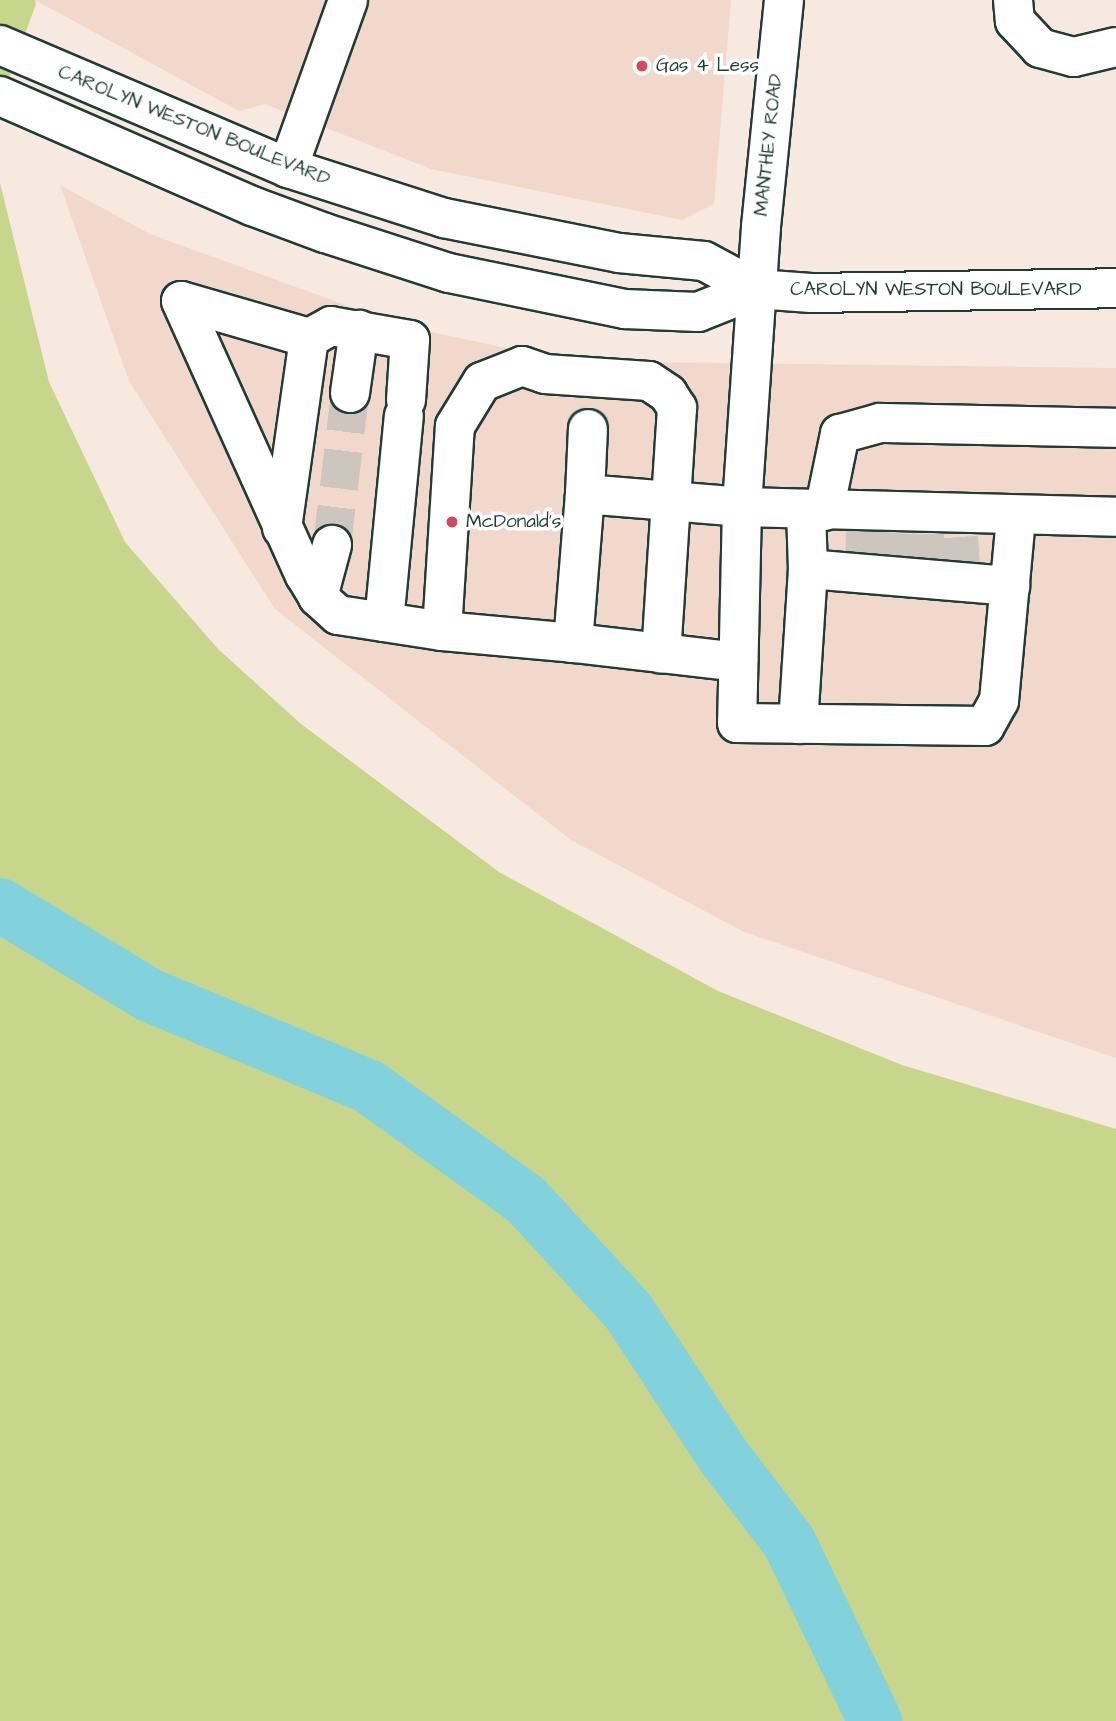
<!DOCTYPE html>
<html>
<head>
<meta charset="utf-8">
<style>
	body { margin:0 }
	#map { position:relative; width:1116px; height:1721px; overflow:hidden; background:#f7e8e0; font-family:"Architects Daughter",sans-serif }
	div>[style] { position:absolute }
	.built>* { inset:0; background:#f1d8ca }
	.green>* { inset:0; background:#c7d68a }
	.river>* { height:54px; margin:-27px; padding:0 27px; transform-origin:27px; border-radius:27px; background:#82d2dd }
	.minor-tunnel>* { height:38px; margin-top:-19px; transform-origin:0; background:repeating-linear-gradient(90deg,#ccc6be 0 38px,transparent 0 57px) }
	.roads { filter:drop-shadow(2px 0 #1f3d34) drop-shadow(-2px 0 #1f3d34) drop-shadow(0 2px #1f3d34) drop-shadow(0 -2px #1f3d34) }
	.minor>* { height:38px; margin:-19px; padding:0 19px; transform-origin:19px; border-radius:19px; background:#fff }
	.dots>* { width:19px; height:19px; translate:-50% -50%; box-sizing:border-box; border:4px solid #fff; border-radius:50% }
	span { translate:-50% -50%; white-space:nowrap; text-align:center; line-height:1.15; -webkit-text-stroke:7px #fff; paint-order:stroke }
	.poi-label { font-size:19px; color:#1f3d34 }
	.left { translate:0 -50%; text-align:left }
	.street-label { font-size:19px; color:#1f3d34 }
</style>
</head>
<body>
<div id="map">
	<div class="built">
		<i style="clip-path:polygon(35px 0,731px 0,714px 204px,682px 220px,431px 169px,265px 104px,239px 111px)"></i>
		<i style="clip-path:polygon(60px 185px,150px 234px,403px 326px,567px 361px,1116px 368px,1116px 1058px,744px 932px,571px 840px,275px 609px,129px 381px)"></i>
	</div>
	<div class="green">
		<i style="clip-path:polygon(0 0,35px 0,36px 4px,0 102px)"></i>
		<i style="clip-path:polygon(0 183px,49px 382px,125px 542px,218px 649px,301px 724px,499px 872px,718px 991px,902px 1065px,1116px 1129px,1116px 1721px,0 1721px)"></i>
	</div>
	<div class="river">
		<i style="left:0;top:905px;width:174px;rotate:31.1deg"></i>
		<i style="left:149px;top:995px;width:237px;rotate:22.6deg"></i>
		<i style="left:368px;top:1086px;width:195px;rotate:35.8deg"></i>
		<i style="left:526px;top:1200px;width:151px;rotate:47.4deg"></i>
		<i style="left:628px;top:1311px;width:175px;rotate:56.7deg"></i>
		<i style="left:724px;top:1457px;width:107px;rotate:52.6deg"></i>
		<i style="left:789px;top:1542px;width:199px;rotate:64.3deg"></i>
	</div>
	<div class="minor-tunnel">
		<i style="left:925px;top:534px;width:33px;rotate:88deg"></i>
		<i style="left:959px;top:537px;width:32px;rotate:86deg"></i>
		<i style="left:332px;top:545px;width:153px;rotate:-83.2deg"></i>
		<i style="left:864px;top:563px;width:32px;rotate:-88deg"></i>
		<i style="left:896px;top:565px;width:32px;rotate:-86deg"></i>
	</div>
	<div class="roads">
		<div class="minor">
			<i style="left:784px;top:0;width:228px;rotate:95.8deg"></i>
			<i style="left:761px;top:227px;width:281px;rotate:93.9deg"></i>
			<i style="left:742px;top:507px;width:374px;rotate:1.5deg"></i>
			<i style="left:1013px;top:0;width:21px;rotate:85deg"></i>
			<i style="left:1015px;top:21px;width:37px;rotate:47deg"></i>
			<i style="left:1040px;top:48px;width:35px;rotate:15deg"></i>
			<i style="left:1074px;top:57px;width:43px;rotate:-13.4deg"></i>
			<i style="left:0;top:45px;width:313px;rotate:23.1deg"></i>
			<i style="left:288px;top:168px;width:164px;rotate:17.8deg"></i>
			<i style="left:444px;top:218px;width:178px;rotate:11.3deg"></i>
			<i style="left:619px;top:253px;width:85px;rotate:5.4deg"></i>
			<i style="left:704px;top:261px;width:59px;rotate:28.3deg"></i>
			<i style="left:0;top:96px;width:275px;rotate:23.6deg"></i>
			<i style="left:252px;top:206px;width:78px;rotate:20.3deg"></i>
			<i style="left:325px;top:233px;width:130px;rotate:17.9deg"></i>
			<i style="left:449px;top:273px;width:180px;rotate:11.6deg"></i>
			<i style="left:625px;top:309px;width:73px;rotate:2.4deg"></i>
			<i style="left:698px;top:312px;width:62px;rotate:-21.6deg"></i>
			<i style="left:756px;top:289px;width:55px;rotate:4.2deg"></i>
			<i style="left:811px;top:293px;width:305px;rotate:-0.9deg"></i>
			<i style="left:288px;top:168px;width:178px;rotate:-70.3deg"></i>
			<i style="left:350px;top:393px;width:64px;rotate:-81.9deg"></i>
			<i style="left:406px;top:400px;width:60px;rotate:-86.2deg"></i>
			<i style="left:410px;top:340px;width:80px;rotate:-170deg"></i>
			<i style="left:331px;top:326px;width:25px;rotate:151deg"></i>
			<i style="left:309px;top:338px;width:133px;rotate:-163.9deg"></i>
			<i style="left:181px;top:301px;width:301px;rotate:65.7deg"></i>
			<i style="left:305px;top:575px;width:26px;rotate:59deg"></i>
			<i style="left:318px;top:597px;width:27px;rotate:42deg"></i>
			<i style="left:338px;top:615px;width:105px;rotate:8.7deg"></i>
			<i style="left:442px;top:631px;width:132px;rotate:5.2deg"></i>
			<i style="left:585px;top:494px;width:65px;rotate:-87.4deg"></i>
			<i style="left:806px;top:510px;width:59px;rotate:88.1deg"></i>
			<i style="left:808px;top:569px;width:203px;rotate:4.8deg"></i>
			<i style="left:824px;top:511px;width:79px;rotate:-78.3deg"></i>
			<i style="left:840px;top:434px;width:41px;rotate:-15.4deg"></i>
			<i style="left:880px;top:423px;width:236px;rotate:1.2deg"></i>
			<i style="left:282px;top:528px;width:192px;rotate:-81.9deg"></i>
			<i style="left:318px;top:597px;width:54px;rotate:-74.9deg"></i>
			<i style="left:384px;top:622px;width:207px;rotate:-84.5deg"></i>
			<i style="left:442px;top:631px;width:205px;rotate:-86.4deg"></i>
			<i style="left:455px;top:426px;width:52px;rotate:-58.5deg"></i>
			<i style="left:482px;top:382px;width:43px;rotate:-21.8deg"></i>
			<i style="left:522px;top:366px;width:24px;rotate:19deg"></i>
			<i style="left:545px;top:374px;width:104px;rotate:3.9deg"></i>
			<i style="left:649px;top:381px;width:23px;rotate:34deg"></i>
			<i style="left:668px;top:394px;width:17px;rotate:57deg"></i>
			<i style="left:677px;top:408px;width:246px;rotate:93.7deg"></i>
			<i style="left:738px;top:662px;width:166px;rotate:-173.4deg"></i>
			<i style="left:573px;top:643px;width:149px;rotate:-85.4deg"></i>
			<i style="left:585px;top:494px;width:158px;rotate:4.7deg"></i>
			<i style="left:742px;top:507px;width:216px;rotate:91.3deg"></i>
			<i style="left:737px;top:723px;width:248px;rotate:0.7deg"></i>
			<i style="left:985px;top:726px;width:29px;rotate:-61deg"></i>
			<i style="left:999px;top:701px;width:185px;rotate:-84.7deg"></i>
			<i style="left:798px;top:724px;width:155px;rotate:-86.3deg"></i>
		</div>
	</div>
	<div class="dots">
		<i style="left:642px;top:66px;background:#d1495b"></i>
		<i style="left:452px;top:522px;background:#d1495b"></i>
	</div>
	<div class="poi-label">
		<span class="left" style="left:656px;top:66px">Gas 4 Less</span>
		<span class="left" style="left:466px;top:522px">McDonald's</span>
	</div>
	<div class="street-label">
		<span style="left:194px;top:126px;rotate:22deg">CAROLYN WESTON BOULEVARD</span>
		<span style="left:769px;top:145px;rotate:-84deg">MANTHEY ROAD</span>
		<span style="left:936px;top:290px">CAROLYN WESTON BOULEVARD</span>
	</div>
</div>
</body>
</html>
